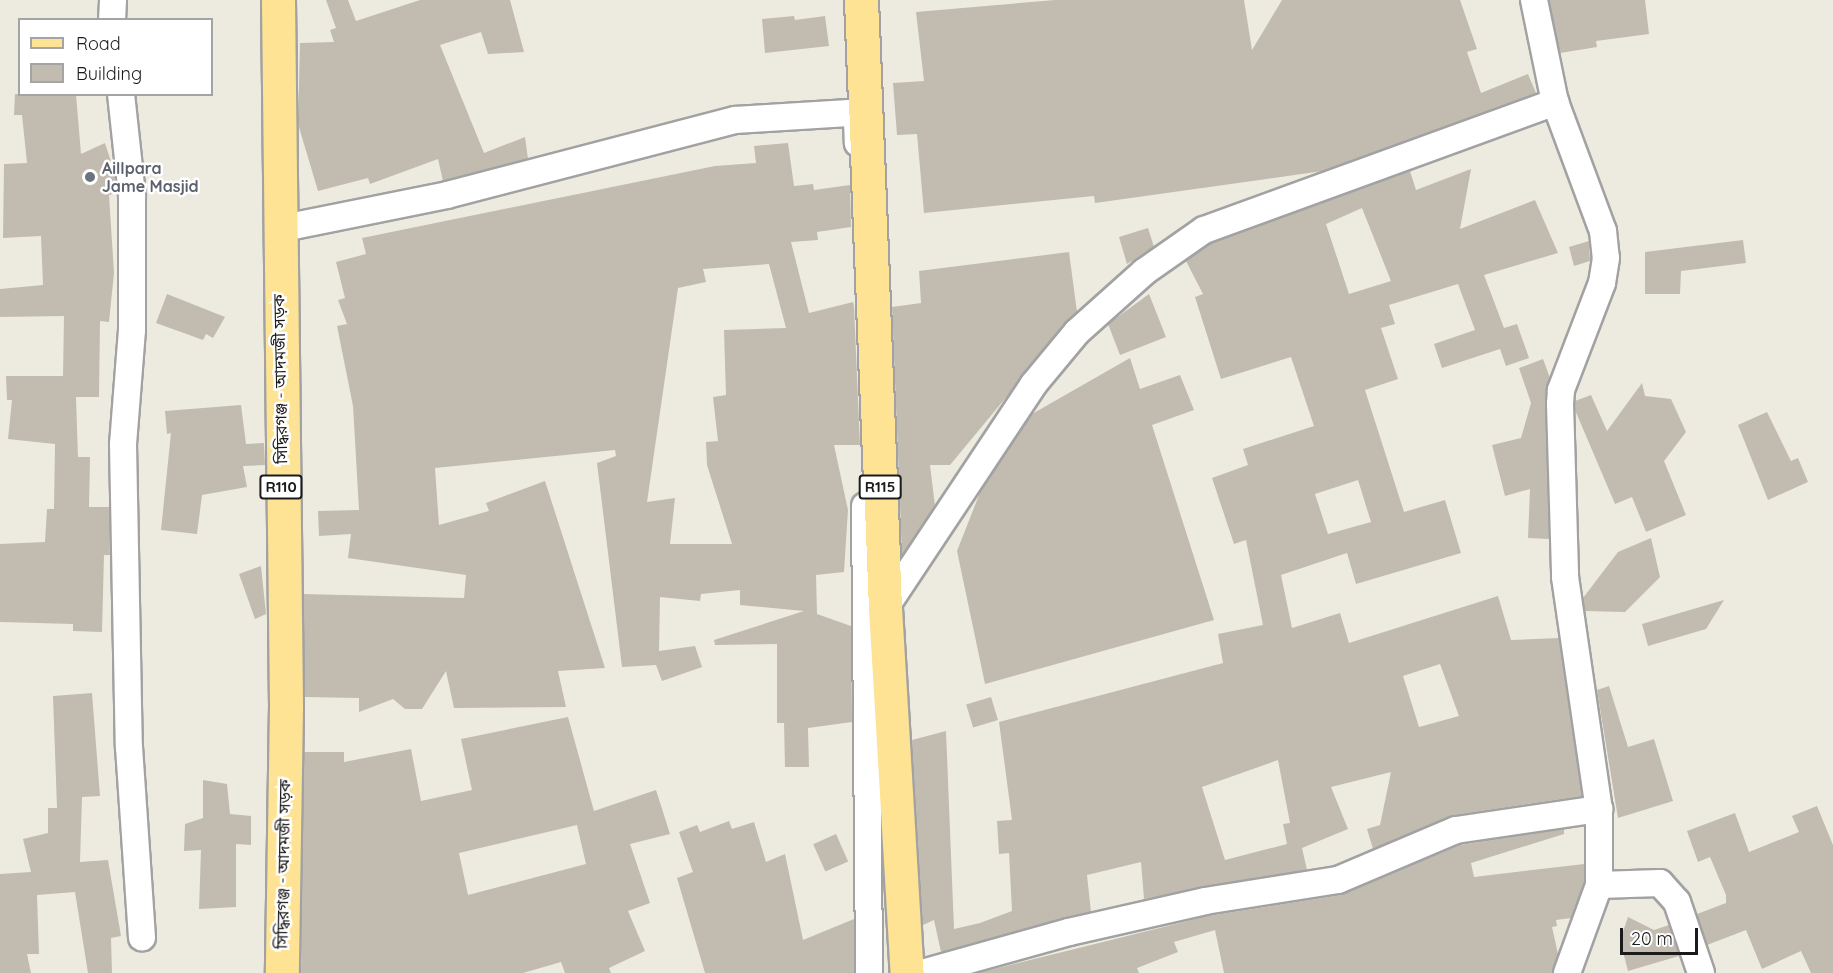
<!DOCTYPE html>
<html>
<head>
<meta charset="utf-8">
<style>
	body { margin:0 }
	#map { position:relative; width:1833px; height:973px; overflow:hidden; background:#edebe0; font-family:Quicksand,"Noto Sans Bengali",sans-serif }
	div>[style] { position:absolute }
	.building>* { inset:0; background:#c2bbb0; transform-origin:0 0 }
	.roads { filter:drop-shadow(2px 0 #a2a2a2) drop-shadow(-2px 0 #a2a2a2) drop-shadow(0 2px #a2a2a2) drop-shadow(0 -2px #a2a2a2) }
	.street>* { height:26px; margin:-13px; padding:0 13px; transform-origin:13px; border-radius:13px; background:#fff }
	.primary>* { height:33px; margin:-16.5px; padding:0 16.5px; transform-origin:16.5px; border-radius:16.5px; background:#fee395 }
	.dots>* { width:16px; height:16px; translate:-50% -50%; box-sizing:border-box; border:3px solid #fff; border-radius:50% }
	span { translate:-50% -50%; white-space:nowrap; text-align:center; line-height:1.15; -webkit-text-stroke:5px #fff; paint-order:stroke }
	.shield-label span { padding:2px 4px; background:#fff; border:2px solid; border-radius:4px; -webkit-text-stroke-width:0 }
	.shield-label { font-size:15px; color:#1b1b1b; font-weight:700 }
	.worship-label { font-size:16px; color:#5b616d; font-weight:700 }
	.left { translate:0 -50%; text-align:left }
	.street-label { font-size:16px; color:#1b1b1b }
	.legend { position:absolute; left:18px; top:18px; width:195px; height:78px; box-sizing:border-box; background:#fff; border:2px solid #a4a4a4; margin:0; padding:8px 10px; list-style:none; font-size:18px; color:#1b1b1b }
	.legend li { display:flex; align-items:center; gap:12px; height:30px }
	.legend b { width:30px; border:2px solid #a4a4a4 }
	.scale { position:absolute; left:1620px; top:928px; width:78px; height:27px; box-sizing:border-box; border:3px solid #1b1b1b; border-top:0; padding-left:8px; font-size:18px; line-height:21px; white-space:nowrap; color:#1b1b1b; -webkit-text-stroke:4px #fff; paint-order:stroke }
</style>
</head>
<body>
<div id="map">
	<div class="building">
		<i style="clip-path:polygon(326px 0,348px 0,356px 21px,420px 0,510px 0,524px 52px,488px 54px,481px 32px,440px 45px,484px 153px,525px 137px,528px 159px,443px 181px,438px 159px,370px 184px,368px 178px,318px 191px,298px 124px,300px 43px,334px 42px,330px 30px,336px 28px)"></i>
		<i style="clip-path:polygon(1055px 0,1244px 0,1252px 50px,1282px 0,1460px 0,1477px 49px,1467px 52px,1481px 93px,1528px 74px,1536px 93px,1323px 171px,1095px 203px,1094px 196px,924px 213px,917px 134px,897px 135px,893px 83px,924px 81px,916px 12px)"></i>
		<i style="clip-path:polygon(1549px 0,1645px 0,1649px 34px,1596px 41px,1597px 47px,1560px 53px)"></i>
		<i style="clip-path:polygon(794px 16px,795px 20px,825px 16px,829px 46px,765px 53px,762px 19px)"></i>
		<i style="clip-path:polygon(15px 94px,76px 94px,81px 154px,105px 143px,114px 171px,117px 193px,109px 195px,114px 273px,109px 322px,100px 321px,99px 397px,76px 397px,78px 457px,90px 457px,89px 507px,109px 507px,110px 555px,104px 555px,102px 632px,73px 631px,73px 624px,0 622px,0 544px,45px 542px,47px 509px,54px 509px,55px 444px,8px 439px,12px 400px,7px 400px,6px 376px,63px 376px,64px 316px,0 317px,0 289px,43px 285px,41px 236px,3px 238px,4px 164px,27px 163px,22px 115px,14px 115px)"></i>
		<i style="clip-path:polygon(evenodd,788px 143px,794px 186px,813px 184px,814px 190px,850px 185px,851px 227px,817px 232px,818px 240px,791px 242px,809px 313px,853px 302px,854px 306px,860px 445px,834px 445px,848px 510px,844px 572px,816px 575px,817px 614px,851px 626px,852px 722px,808px 728px,809px 767px,785px 767px,784px 723px,777px 723px,777px 644px,715px 645px,714px 640px,804px 611px,740px 605px,740px 590px,701px 594px,700px 601px,660px 597px,659px 651px,695px 646px,702px 667px,662px 681px,656px 665px,622px 667px,597px 463px,616px 456px,615px 450px,435px 468px,439px 525px,489px 511px,486px 503px,545px 481px,605px 668px,558px 671px,566px 707px,454px 708px,446px 671px,422px 709px,405px 709px,393px 699px,359px 712px,359px 698px,305px 697px,303px 594px,464px 598px,466px 575px,348px 558px,351px 534px,319px 536px,318px 511px,359px 510px,353px 406px,337px 326px,347px 324px,338px 300px,345px 298px,336px 262px,366px 254px,362px 238px,715px 166px,756px 163px,754px 146px,788px 143px,769px 264px,786px 328px,724px 330px,726px 395px,713px 397px,718px 441px,706px 442px,707px 465px,732px 544px,670px 544px,675px 498px,647px 502px,678px 288px,706px 282px,703px 269px,769px 264px)"></i>
		<i style="clip-path:polygon(evenodd,1471px 169px,1460px 229px,1535px 200px,1558px 253px,1484px 275px,1504px 328px,1517px 324px,1529px 358px,1506px 366px,1500px 349px,1442px 368px,1434px 344px,1475px 330px,1458px 284px,1389px 305px,1395px 324px,1381px 328px,1398px 379px,1365px 390px,1404px 512px,1445px 500px,1461px 553px,1356px 584px,1347px 553px,1281px 575px,1292px 628px,1340px 613px,1349px 643px,1498px 596px,1511px 640px,1559px 638px,1582px 796px,1454px 815px,1373px 849px,1367px 829px,1380px 825px,1391px 772px,1331px 787px,1348px 829px,1302px 848px,1307px 870px,1144px 899px,1141px 862px,1087px 875px,1091px 912px,941px 952px,934px 920px,923px 925px,912px 740px,946px 731px,954px 929px,980px 923px,1012px 911px,1009px 853px,999px 854px,997px 821px,1012px 820px,999px 722px,1223px 663px,1218px 634px,1263px 625px,1246px 540px,1234px 544px,1212px 478px,1248px 465px,1243px 449px,1314px 426px,1291px 357px,1221px 379px,1195px 297px,1203px 294px,1186px 261px,1211px 243px,1410px 171px,1416px 190px,1471px 169px,1362px 208px,1391px 281px,1349px 294px,1326px 224px,1362px 208px,1471px 169px,1358px 480px,1371px 522px,1328px 534px,1315px 494px,1358px 480px,1471px 169px,1440px 664px,1459px 716px,1419px 727px,1403px 676px,1440px 664px,1471px 169px,1278px 760px,1290px 823px,1283px 824px,1287px 844px,1225px 860px,1202px 787px,1278px 760px)"></i>
		<i style="clip-path:polygon(1148px 228px,1154px 247px,1127px 264px,1119px 237px)"></i>
		<i style="clip-path:polygon(1743px 240px,1746px 263px,1681px 271px,1680px 294px,1645px 294px,1645px 252px)"></i>
		<i style="clip-path:polygon(1589px 241px,1590px 261px,1574px 266px,1569px 247px)"></i>
		<i style="clip-path:polygon(1069px 252px,1077px 312px,950px 465px,930px 465px,935px 506px,902px 556px,892px 307px,921px 303px,919px 271px)"></i>
		<i style="clip-path:polygon(167px 294px,225px 317px,213px 338px,206px 334px,203px 340px,156px 323px)"></i>
		<i style="clip-path:polygon(1149px 294px,1166px 337px,1120px 355px,1108px 324px)"></i>
		<i style="clip-path:polygon(1130px 358px,1140px 389px,1180px 375px,1194px 410px,1152px 425px,1214px 620px,985px 684px,957px 551px,981px 490px,1032px 414px)"></i>
		<i style="clip-path:polygon(1543px 359px,1550px 378px,1545px 404px,1549px 539px,1528px 538px,1530px 489px,1505px 496px,1492px 445px,1521px 438px,1531px 403px,1519px 368px)"></i>
		<i style="clip-path:polygon(1642px 383px,1645px 396px,1671px 399px,1686px 432px,1664px 461px,1686px 515px,1646px 532px,1632px 497px,1615px 504px,1575px 410px,1575px 401px,1591px 395px,1607px 431px)"></i>
		<i style="clip-path:polygon(241px 405px,246px 444px,264px 443px,265px 465px,243px 466px,247px 487px,202px 495px,197px 534px,161px 530px,171px 433px,167px 434px,165px 411px)"></i>
		<i style="clip-path:polygon(1767px 412px,1791px 461px,1798px 458px,1808px 482px,1768px 500px,1738px 425px)"></i>
		<i style="clip-path:polygon(1651px 538px,1660px 577px,1625px 612px,1585px 611px,1583px 598px,1618px 552px)"></i>
		<i style="clip-path:polygon(261px 566px,266px 614px,255px 619px,239px 574px)"></i>
		<i style="clip-path:polygon(1724px 600px,1706px 629px,1648px 646px,1642px 624px)"></i>
		<i style="clip-path:polygon(1609px 686px,1628px 747px,1654px 739px,1673px 801px,1618px 818px,1597px 690px)"></i>
		<i style="clip-path:polygon(92px 693px,100px 796px,82px 797px,80px 862px,108px 860px,121px 936px,111px 938px,112px 973px,88px 973px,75px 892px,37px 895px,39px 954px,27px 954px,31px 973px,0 973px,0 874px,31px 872px,23px 839px,48px 833px,48px 808px,57px 808px,53px 696px)"></i>
		<i style="left:991px;top:697px;width:24px;height:26px;rotate:73deg"></i>
		<i style="clip-path:polygon(evenodd,568px 717px,594px 811px,656px 790px,670px 834px,630px 844px,650px 903px,628px 911px,645px 951px,609px 968px,611px 973px,565px 973px,561px 962px,523px 973px,301px 973px,304px 752px,344px 752px,344px 762px,411px 749px,421px 801px,472px 790px,461px 739px,568px 717px,577px 825px,586px 864px,468px 895px,459px 853px,577px 825px)"></i>
		<i style="clip-path:polygon(203px 780px,227px 784px,230px 814px,251px 816px,251px 845px,236px 844px,236px 907px,199px 909px,201px 850px,184px 851px,185px 824px,203px 818px)"></i>
		<i style="clip-path:polygon(1817px 806px,1833px 845px,1833px 973px,1811px 973px,1801px 951px,1762px 969px,1746px 930px,1707px 945px,1697px 914px,1726px 903px,1726px 895px,1710px 857px,1698px 862px,1687px 831px,1735px 813px,1749px 852px,1799px 832px,1792px 816px)"></i>
		<i style="clip-path:polygon(729px 821px,732px 829px,754px 822px,766px 862px,785px 854px,803px 940px,854px 919px,854px 973px,705px 973px,677px 878px,693px 872px,679px 832px,697px 825px,700px 832px)"></i>
		<i style="clip-path:polygon(1564px 829px,1564px 834px,1471px 863px,1474px 877px,1584px 864px,1584px 882px,1571px 918px,1556px 920px,1557px 926px,1552px 927px,1558px 954px,1552px 973px,1224px 973px,1215px 930px,1174px 942px,1178px 952px,1137px 968px,1139px 973px,978px 973px,1208px 916px,1341px 895px,1460px 845px)"></i>
		<i style="left:836px;top:834px;width:30px;height:25px;rotate:66deg"></i>
		<i style="clip-path:polygon(1628px 917px,1654px 930px,1669px 925px,1679px 956px,1628px 971px,1620px 940px)"></i>
	</div>
	<div class="roads">
		<div class="street">
			<i style="left:1534px;top:0;width:104px;rotate:78.4deg"></i>
			<i style="left:1555px;top:102px;width:138px;rotate:69.6deg"></i>
			<i style="left:1603px;top:231px;width:27px;rotate:84deg"></i>
			<i style="left:1606px;top:258px;width:25px;rotate:99deg"></i>
			<i style="left:1602px;top:283px;width:115px;rotate:111deg"></i>
			<i style="left:1561px;top:390px;width:14px;rotate:94deg"></i>
			<i style="left:1560px;top:404px;width:173px;rotate:88.3deg"></i>
			<i style="left:1565px;top:577px;width:234px;rotate:81.7deg"></i>
			<i style="left:112px;top:20px;width:20px;rotate:-87deg"></i>
			<i style="left:121px;top:94px;width:103px;rotate:83.8deg"></i>
			<i style="left:132px;top:196px;width:134px;rotate:90deg"></i>
			<i style="left:132px;top:330px;width:114px;rotate:94.5deg"></i>
			<i style="left:123px;top:444px;width:303px;rotate:88.9deg"></i>
			<i style="left:129px;top:747px;width:191px;rotate:86.1deg"></i>
			<i style="left:279px;top:229px;width:171px;rotate:-11.4deg"></i>
			<i style="left:447px;top:195px;width:298px;rotate:-14.6deg"></i>
			<i style="left:735px;top:120px;width:114px;rotate:-3.5deg"></i>
			<i style="left:849px;top:113px;width:11px;rotate:41deg"></i>
			<i style="left:857px;top:120px;width:23px;rotate:88deg"></i>
			<i style="left:865px;top:506px;width:467px;rotate:89.5deg"></i>
			<i style="left:885px;top:608px;width:268px;rotate:-56.4deg"></i>
			<i style="left:1033px;top:385px;width:69px;rotate:-50.3deg"></i>
			<i style="left:1077px;top:332px;width:90px;rotate:-41.8deg"></i>
			<i style="left:1144px;top:272px;width:73px;rotate:-35deg"></i>
			<i style="left:1204px;top:230px;width:374px;rotate:-20deg"></i>
			<i style="left:922px;top:973px;width:153px;rotate:-15.6deg"></i>
			<i style="left:1069px;top:932px;width:139px;rotate:-12.8deg"></i>
			<i style="left:1205px;top:901px;width:135px;rotate:-9deg"></i>
			<i style="left:1338px;top:880px;width:128px;rotate:-23deg"></i>
			<i style="left:1456px;top:830px;width:145px;rotate:-8.4deg"></i>
			<i style="left:1599px;top:809px;width:76px;rotate:90deg"></i>
			<i style="left:1567px;top:973px;width:94px;rotate:-70deg"></i>
			<i style="left:1599px;top:885px;width:61px;rotate:-1.9deg"></i>
			<i style="left:1660px;top:883px;width:25px;rotate:48deg"></i>
			<i style="left:1677px;top:902px;width:75px;rotate:71.3deg"></i>
		</div>
		<div class="primary">
			<i style="left:278px;top:0;width:706px;rotate:89.35deg"></i>
			<i style="left:286px;top:706px;width:267px;rotate:90.9deg"></i>
			<i style="left:861px;top:0;width:608px;rotate:87.74deg"></i>
			<i style="left:885px;top:608px;width:366px;rotate:86.6deg"></i>
		</div>
	</div>
	<div class="dots">
		<i style="left:90px;top:177px;background:#6b7280"></i>
	</div>
	<div class="shield-label">
		<span style="left:281px;top:487px">R110</span>
		<span style="left:880px;top:487px">R115</span>
	</div>
	<div class="worship-label">
		<span class="left" style="left:102px;top:177px">Aillpara<br>Jame Masjid</span>
	</div>
	<div class="street-label">
		<span style="left:280px;top:379px;rotate:-91deg">সিদ্ধিরগঞ্জ - আদমজী সড়ক</span>
		<span style="left:283px;top:864px;rotate:-89deg">সিদ্ধিরগঞ্জ - আদমজী সড়ক</span>
	</div>
	<ul class="legend">
	<li><b style="height:8px;background:#fee395"></b>Road</li>
	<li><b style="height:16px;background:#c2bbb0"></b>Building</li>
	</ul>
	<div class="scale">20 m</div>
</div>
</body>
</html>
